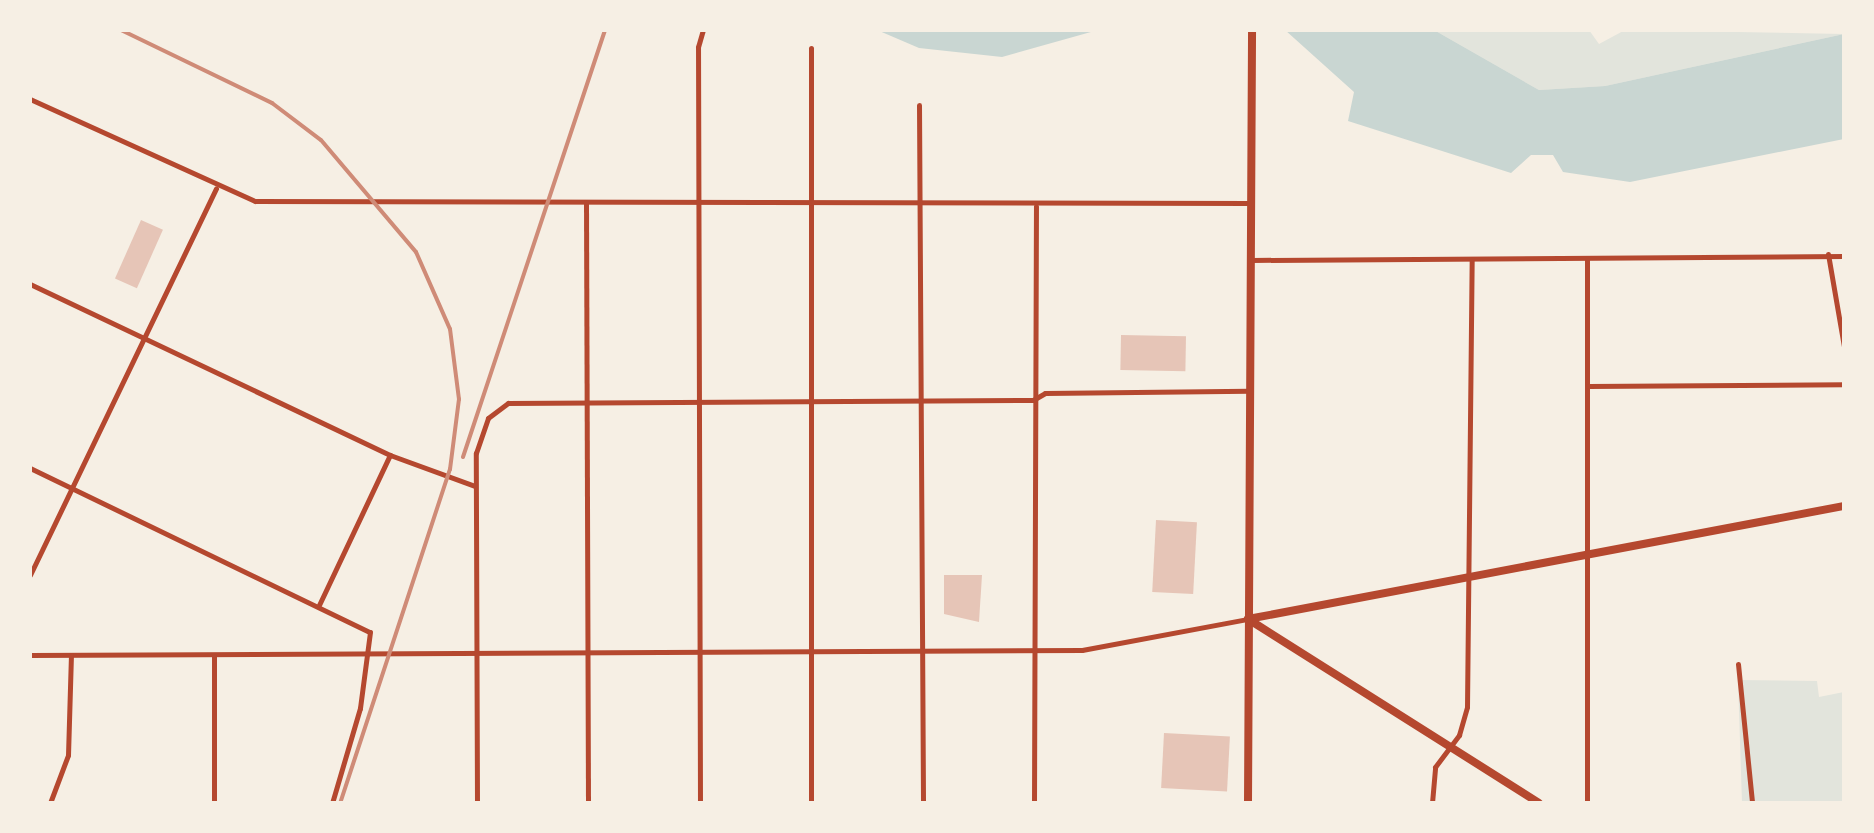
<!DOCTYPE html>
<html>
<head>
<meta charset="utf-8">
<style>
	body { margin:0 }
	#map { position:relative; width:1874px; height:833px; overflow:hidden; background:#f6efe4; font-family:"DM Sans",sans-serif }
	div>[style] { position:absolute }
	.green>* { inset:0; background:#e2e4dc }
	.water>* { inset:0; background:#c9d6d2 }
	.building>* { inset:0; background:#e6c5b7; transform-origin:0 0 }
	.minor>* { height:5px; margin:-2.5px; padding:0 2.5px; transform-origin:2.5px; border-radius:2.5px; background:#b5482f }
	.tertiary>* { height:8px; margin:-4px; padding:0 4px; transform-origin:4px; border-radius:4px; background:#b5482f }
	.secondary>* { height:8px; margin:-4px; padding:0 4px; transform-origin:4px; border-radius:4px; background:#b5482f }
	.rail>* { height:4px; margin:-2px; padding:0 2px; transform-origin:2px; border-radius:2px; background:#cf8b77 }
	span { translate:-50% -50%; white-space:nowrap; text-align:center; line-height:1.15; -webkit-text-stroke:10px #f6efe4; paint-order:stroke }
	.frame { position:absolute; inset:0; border:32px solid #f6efe4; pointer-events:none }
</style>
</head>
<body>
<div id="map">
	<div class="green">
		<i style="clip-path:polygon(1434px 30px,1589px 30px,1599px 44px,1625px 30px,1844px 34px,1605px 86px,1539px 90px)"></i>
		<i style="clip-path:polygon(1738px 680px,1817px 681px,1819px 697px,1844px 692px,1844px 803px,1742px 803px)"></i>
	</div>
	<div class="water">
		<i style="clip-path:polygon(877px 30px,1098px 30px,1002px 57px,919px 48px)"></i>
		<i style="clip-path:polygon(1285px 30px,1434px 30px,1539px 90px,1605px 86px,1844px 34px,1844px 139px,1630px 182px,1563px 172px,1553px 155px,1531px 155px,1511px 173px,1348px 121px,1354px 92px)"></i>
	</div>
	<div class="building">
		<i style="left:141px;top:220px;width:24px;height:64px;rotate:24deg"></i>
		<i style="left:1121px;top:335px;width:65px;height:35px;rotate:1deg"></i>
		<i style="left:1156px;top:520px;width:41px;height:72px;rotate:3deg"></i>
		<i style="clip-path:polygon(944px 575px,982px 575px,979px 622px,944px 614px)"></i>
		<i style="left:1164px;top:733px;width:66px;height:55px;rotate:3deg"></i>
	</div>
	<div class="minor">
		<i style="left:811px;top:48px;width:755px;rotate:90deg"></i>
		<i style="left:30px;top:99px;width:247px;rotate:24.4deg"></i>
		<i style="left:255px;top:201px;width:994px;rotate:0.12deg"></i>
		<i style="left:919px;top:105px;width:698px;rotate:89.67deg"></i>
		<i style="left:586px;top:202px;width:601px;rotate:89.81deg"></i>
		<i style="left:1828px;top:254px;width:94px;rotate:80.2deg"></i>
		<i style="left:1587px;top:258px;width:545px;rotate:90deg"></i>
		<i style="left:1252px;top:260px;width:592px;rotate:-0.39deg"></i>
		<i style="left:30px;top:284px;width:399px;rotate:25.4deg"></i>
		<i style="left:390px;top:455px;width:90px;rotate:20deg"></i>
		<i style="left:1588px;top:386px;width:256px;rotate:-0.4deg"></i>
		<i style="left:30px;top:468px;width:377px;rotate:25.8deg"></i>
		<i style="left:370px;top:632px;width:77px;rotate:97.5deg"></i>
		<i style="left:360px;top:708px;width:99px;rotate:106.4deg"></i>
		<i style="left:30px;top:575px;width:429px;rotate:-64.3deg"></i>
		<i style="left:319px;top:605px;width:166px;rotate:-64.7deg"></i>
		<i style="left:30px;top:655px;width:1052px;rotate:-0.27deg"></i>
		<i style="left:1082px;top:650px;width:169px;rotate:-10.6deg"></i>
		<i style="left:214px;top:656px;width:147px;rotate:90deg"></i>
		<i style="left:1738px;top:664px;width:140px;rotate:84.2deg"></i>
		<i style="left:50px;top:803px;width:51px;rotate:-69.4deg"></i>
		<i style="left:68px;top:755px;width:100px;rotate:-88.3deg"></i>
		<i style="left:477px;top:803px;width:350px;rotate:-90.2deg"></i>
		<i style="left:476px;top:453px;width:37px;rotate:-71deg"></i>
		<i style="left:488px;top:418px;width:25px;rotate:-37deg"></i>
		<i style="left:508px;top:403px;width:525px;rotate:-0.33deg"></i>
		<i style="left:1033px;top:400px;width:14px;rotate:-30deg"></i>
		<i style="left:1045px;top:393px;width:204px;rotate:-0.6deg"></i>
		<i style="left:700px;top:803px;width:756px;rotate:-90.15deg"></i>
		<i style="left:698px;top:47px;width:18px;rotate:-74deg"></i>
		<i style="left:1034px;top:803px;width:597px;rotate:-89.81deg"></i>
		<i style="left:1432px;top:803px;width:36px;rotate:-85deg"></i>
		<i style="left:1435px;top:767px;width:40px;rotate:-53deg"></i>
		<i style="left:1459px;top:735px;width:29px;rotate:-74deg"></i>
		<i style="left:1467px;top:707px;width:448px;rotate:-89.4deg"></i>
	</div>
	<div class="tertiary">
		<i style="left:1248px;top:619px;width:344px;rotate:32.3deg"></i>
	</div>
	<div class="secondary">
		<i style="left:1248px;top:619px;width:607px;rotate:-10.74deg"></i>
		<i style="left:1248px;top:803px;width:773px;rotate:-89.7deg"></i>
	</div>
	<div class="rail">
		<i style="left:121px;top:30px;width:168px;rotate:25.8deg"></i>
		<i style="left:272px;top:103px;width:61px;rotate:37.1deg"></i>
		<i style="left:321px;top:140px;width:147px;rotate:49.7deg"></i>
		<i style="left:416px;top:252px;width:84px;rotate:66.2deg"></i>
		<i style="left:450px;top:329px;width:71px;rotate:82.7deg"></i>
		<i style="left:459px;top:399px;width:71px;rotate:97.3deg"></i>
		<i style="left:450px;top:469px;width:352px;rotate:108.2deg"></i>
		<i style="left:463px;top:457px;width:450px;rotate:-71.6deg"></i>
	</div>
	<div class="frame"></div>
</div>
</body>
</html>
